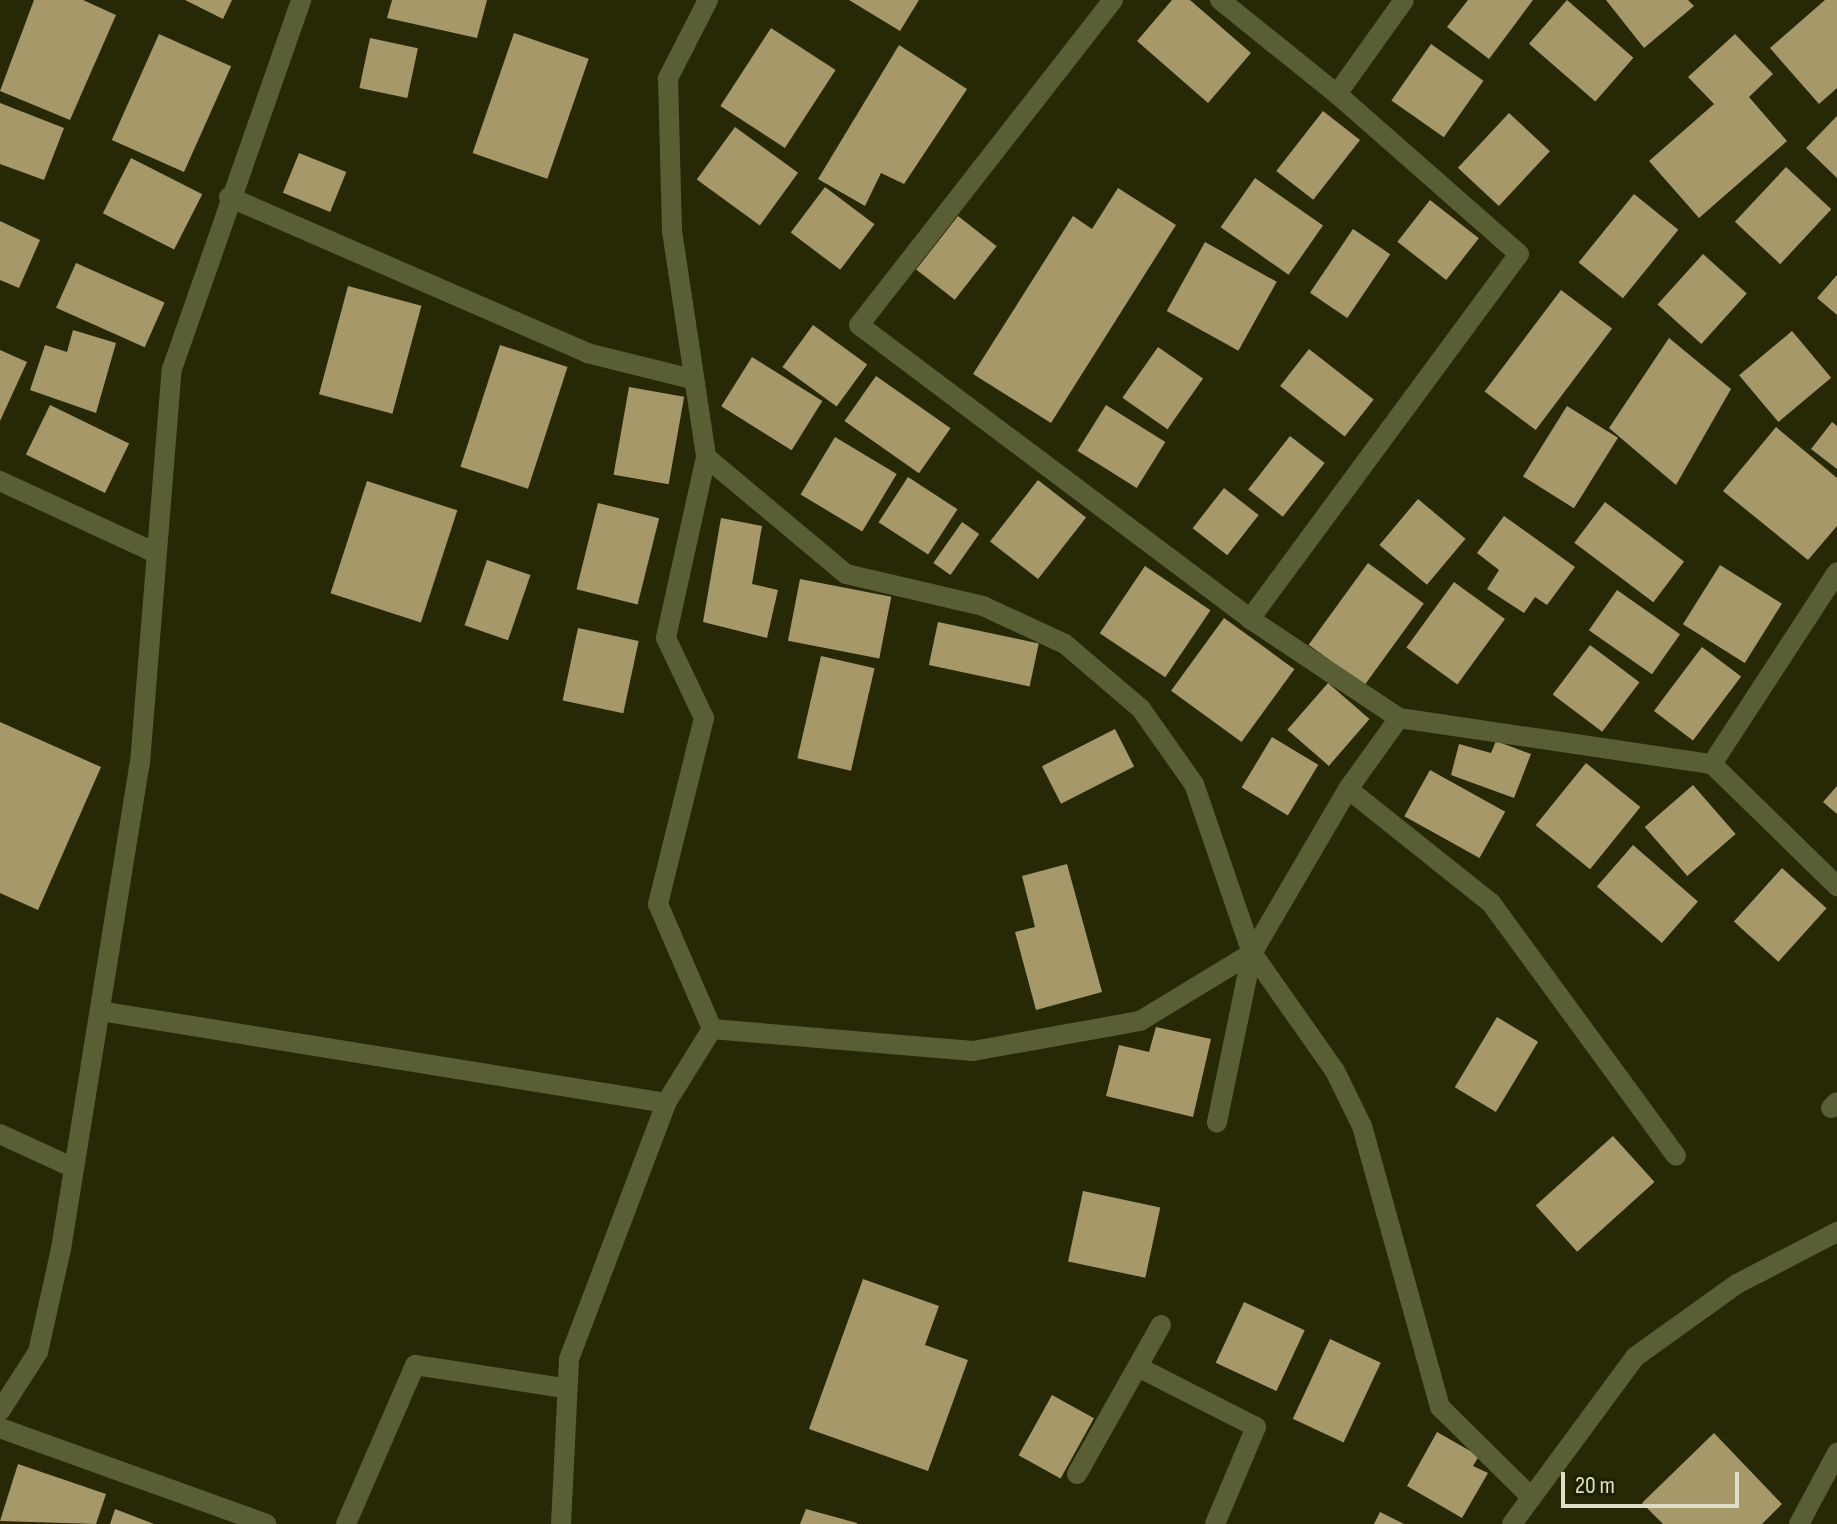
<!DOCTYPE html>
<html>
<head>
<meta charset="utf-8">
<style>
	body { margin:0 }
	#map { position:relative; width:1837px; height:1524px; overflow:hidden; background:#272906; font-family:"Sofia Sans Condensed",sans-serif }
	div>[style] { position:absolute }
	.building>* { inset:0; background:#a69869; transform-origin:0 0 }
	.minor>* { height:20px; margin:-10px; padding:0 10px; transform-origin:10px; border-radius:10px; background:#5a5e34 }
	span { translate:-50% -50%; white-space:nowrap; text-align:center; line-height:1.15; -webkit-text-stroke:8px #1d2000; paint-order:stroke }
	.scale { position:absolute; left:1561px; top:1472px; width:178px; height:36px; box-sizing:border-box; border:4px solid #dde0c7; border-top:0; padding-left:10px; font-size:24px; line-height:28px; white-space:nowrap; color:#dde0c7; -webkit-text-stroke:6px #1d2000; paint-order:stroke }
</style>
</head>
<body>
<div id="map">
	<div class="building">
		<i style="clip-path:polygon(34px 0,83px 0,116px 15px,70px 120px,0 91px)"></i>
		<i style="clip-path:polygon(185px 0,232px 0,223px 19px)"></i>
		<i style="clip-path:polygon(392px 0,487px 0,477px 38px,387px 18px)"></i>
		<i style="clip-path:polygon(849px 0,919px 0,900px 31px)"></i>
		<i style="clip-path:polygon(1172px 0,1190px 0,1251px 53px,1208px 103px,1137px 41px)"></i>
		<i style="clip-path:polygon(1468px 0,1533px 0,1489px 59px,1447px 27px)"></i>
		<i style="left:1567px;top:0;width:88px;height:58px;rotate:41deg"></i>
		<i style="clip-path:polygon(1606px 0,1688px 0,1694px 6px,1644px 48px)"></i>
		<i style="clip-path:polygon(1825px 0,1837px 0,1837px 88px,1819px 104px,1770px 48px)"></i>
		<i style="left:771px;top:28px;width:77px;height:93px;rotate:33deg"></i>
		<i style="left:514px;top:33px;width:79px;height:127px;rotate:19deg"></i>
		<i style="left:159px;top:34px;width:79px;height:116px;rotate:24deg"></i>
		<i style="clip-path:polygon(1735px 34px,1773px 74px,1749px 97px,1787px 141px,1699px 218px,1649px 161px,1714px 104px,1688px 77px)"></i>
		<i style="left:370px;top:38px;width:49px;height:51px;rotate:12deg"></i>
		<i style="left:1431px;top:44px;width:64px;height:69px;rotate:35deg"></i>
		<i style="clip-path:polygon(899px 45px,967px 89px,904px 184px,881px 173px,865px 206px,818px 179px)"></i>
		<i style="clip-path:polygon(0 103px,64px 128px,44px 180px,0 164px)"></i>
		<i style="left:1323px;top:111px;width:47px;height:76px;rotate:38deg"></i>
		<i style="left:1509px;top:113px;width:56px;height:75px;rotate:43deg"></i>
		<i style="clip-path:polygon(1837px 116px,1837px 178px,1806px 148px)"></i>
		<i style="left:735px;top:127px;width:78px;height:65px;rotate:36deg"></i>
		<i style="left:299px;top:153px;width:51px;height:43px;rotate:22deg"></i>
		<i style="left:131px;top:158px;width:80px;height:62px;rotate:27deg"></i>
		<i style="left:1786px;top:167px;width:62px;height:75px;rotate:43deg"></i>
		<i style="left:1255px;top:178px;width:83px;height:60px;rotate:35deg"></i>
		<i style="left:825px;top:187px;width:62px;height:57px;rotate:37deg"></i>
		<i style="clip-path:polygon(1118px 188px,1176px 225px,1051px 423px,973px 374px,1073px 216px,1092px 229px)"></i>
		<i style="left:1634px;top:194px;width:57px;height:88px;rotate:39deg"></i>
		<i style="left:1430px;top:200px;width:62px;height:53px;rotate:38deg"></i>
		<i style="left:958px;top:216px;width:49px;height:68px;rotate:38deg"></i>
		<i style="clip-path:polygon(0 221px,40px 240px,19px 288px,0 280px)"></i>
		<i style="left:1353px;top:229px;width:45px;height:77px;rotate:34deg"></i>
		<i style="left:1205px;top:242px;width:82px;height:79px;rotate:29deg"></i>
		<i style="left:1703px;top:254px;width:59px;height:68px;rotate:42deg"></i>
		<i style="left:76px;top:263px;width:97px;height:49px;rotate:24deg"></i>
		<i style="clip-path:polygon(1837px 275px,1837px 315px,1817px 298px)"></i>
		<i style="left:348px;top:286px;width:76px;height:112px;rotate:15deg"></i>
		<i style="left:1561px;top:290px;width:64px;height:127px;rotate:37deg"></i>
		<i style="left:813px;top:325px;width:67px;height:52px;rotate:36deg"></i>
		<i style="clip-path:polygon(73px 330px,116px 343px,96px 413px,30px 390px,45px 345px,67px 352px)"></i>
		<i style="left:1792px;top:331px;width:61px;height:69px;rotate:50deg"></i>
		<i style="clip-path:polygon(1669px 338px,1731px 389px,1676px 485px,1609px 428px)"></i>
		<i style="left:500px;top:345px;width:71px;height:128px;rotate:18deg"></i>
		<i style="left:1158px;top:347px;width:55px;height:62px;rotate:35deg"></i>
		<i style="left:1309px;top:349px;width:82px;height:47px;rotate:38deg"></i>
		<i style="clip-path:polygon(0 350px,27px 362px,0 421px)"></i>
		<i style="left:752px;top:357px;width:83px;height:58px;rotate:32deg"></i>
		<i style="left:876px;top:376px;width:91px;height:55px;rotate:35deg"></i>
		<i style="left:629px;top:387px;width:56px;height:89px;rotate:10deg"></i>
		<i style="left:50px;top:405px;width:88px;height:55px;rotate:26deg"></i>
		<i style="left:1106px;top:405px;width:70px;height:54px;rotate:32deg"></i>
		<i style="left:1567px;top:406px;width:60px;height:83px;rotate:32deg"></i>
		<i style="clip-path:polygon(1832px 422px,1837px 426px,1837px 469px,1811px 449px)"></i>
		<i style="clip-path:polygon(1776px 427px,1837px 478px,1837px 526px,1808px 560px,1723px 491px)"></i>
		<i style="left:1290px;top:436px;width:44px;height:68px;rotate:38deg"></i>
		<i style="left:835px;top:437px;width:72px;height:67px;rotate:31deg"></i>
		<i style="left:908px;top:477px;width:59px;height:54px;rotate:33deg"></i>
		<i style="left:1038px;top:480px;width:61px;height:78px;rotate:38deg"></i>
		<i style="left:367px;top:481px;width:95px;height:118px;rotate:18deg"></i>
		<i style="left:1224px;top:488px;width:44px;height:51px;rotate:38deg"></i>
		<i style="left:1418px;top:499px;width:62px;height:60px;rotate:40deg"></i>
		<i style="left:1605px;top:502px;width:99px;height:51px;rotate:37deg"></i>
		<i style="left:598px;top:503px;width:63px;height:89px;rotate:14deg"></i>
		<i style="clip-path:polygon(1504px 516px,1575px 567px,1547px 605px,1535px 597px,1524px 613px,1487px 589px,1499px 570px,1477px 553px)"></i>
		<i style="clip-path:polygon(721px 518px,762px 526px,752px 584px,778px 590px,767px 638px,703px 622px)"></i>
		<i style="left:962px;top:522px;width:21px;height:50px;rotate:35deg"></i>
		<i style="left:487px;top:560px;width:46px;height:69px;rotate:19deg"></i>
		<i style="left:1368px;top:563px;width:69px;height:101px;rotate:36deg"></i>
		<i style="left:1720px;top:565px;width:73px;height:70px;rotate:32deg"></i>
		<i style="left:1145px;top:566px;width:79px;height:81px;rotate:34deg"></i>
		<i style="left:800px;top:579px;width:93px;height:63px;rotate:11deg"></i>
		<i style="left:1454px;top:582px;width:63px;height:81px;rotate:36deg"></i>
		<i style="left:1617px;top:590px;width:77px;height:49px;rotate:35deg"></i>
		<i style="left:1224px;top:618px;width:87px;height:90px;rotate:36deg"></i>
		<i style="left:938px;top:622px;width:103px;height:44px;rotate:12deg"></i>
		<i style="left:578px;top:628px;width:62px;height:74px;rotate:12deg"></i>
		<i style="left:1590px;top:645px;width:62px;height:62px;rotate:37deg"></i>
		<i style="left:1702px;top:647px;width:49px;height:80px;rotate:37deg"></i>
		<i style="left:821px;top:656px;width:55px;height:105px;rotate:13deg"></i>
		<i style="left:1328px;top:683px;width:55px;height:62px;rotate:41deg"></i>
		<i style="clip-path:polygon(0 722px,101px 767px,38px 910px,0 893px)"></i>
		<i style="left:1115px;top:729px;width:42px;height:82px;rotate:63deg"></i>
		<i style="left:1272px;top:737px;width:54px;height:59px;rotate:31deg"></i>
		<i style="clip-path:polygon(1496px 741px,1531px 754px,1514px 798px,1451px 775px,1459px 744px,1491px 753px)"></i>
		<i style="left:1586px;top:763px;width:70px;height:80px;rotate:39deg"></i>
		<i style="left:1430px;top:770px;width:86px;height:53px;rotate:29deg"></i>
		<i style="left:1693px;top:785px;width:65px;height:64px;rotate:49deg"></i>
		<i style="clip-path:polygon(1837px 786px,1837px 814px,1823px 802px)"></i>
		<i style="left:1633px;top:845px;width:86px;height:55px;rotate:41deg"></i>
		<i style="clip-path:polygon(1067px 864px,1102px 992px,1036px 1010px,1015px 932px,1035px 927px,1022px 876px)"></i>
		<i style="left:1782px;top:868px;width:60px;height:72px;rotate:42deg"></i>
		<i style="left:1497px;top:1017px;width:48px;height:82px;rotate:31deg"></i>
		<i style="clip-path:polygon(1156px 1027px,1211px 1039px,1193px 1117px,1106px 1096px,1119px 1045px,1149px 1052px)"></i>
		<i style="left:1613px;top:1136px;width:62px;height:104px;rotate:48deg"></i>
		<i style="left:1083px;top:1191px;width:79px;height:72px;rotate:12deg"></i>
		<i style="clip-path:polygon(863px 1279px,939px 1306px,925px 1345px,968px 1360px,928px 1471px,809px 1429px)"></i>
		<i style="left:1244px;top:1302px;width:67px;height:67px;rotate:25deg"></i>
		<i style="left:1330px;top:1339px;width:56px;height:88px;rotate:25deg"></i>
		<i style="left:1052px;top:1395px;width:48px;height:69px;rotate:29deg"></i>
		<i style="clip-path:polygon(1437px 1432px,1479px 1456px,1473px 1466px,1488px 1473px,1462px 1518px,1407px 1486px)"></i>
		<i style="clip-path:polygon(1714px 1433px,1782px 1504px,1762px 1524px,1663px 1524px,1642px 1503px)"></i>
		<i style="clip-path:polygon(18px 1464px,106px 1494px,96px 1524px,0 1521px)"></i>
		<i style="clip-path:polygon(115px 1509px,154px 1524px,110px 1524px)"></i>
		<i style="clip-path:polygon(806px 1509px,857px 1523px,857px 1524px,800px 1524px)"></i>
		<i style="clip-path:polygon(1380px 1512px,1404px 1524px,1374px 1524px)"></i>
	</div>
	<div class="minor">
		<i style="left:708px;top:0;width:88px;rotate:117.1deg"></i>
		<i style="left:668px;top:78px;width:153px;rotate:88.5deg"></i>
		<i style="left:672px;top:231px;width:229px;rotate:81.4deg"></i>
		<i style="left:706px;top:457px;width:185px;rotate:102.5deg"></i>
		<i style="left:666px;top:638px;width:89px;rotate:64.6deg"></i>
		<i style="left:704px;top:718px;width:192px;rotate:103.9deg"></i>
		<i style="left:658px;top:904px;width:136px;rotate:66.6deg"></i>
		<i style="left:1113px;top:0;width:412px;rotate:128deg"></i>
		<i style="left:859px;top:325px;width:489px;rotate:36.9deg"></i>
		<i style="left:1250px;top:619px;width:179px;rotate:33.6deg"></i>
		<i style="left:1399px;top:718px;width:316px;rotate:8.4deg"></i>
		<i style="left:1712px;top:764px;width:229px;rotate:-56.9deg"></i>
		<i style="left:1220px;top:0;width:150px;rotate:38.8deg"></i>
		<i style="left:1337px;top:94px;width:242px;rotate:41.3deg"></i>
		<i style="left:1519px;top:254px;width:453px;rotate:126.4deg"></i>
		<i style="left:1337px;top:94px;width:115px;rotate:-54.5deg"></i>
		<i style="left:229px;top:197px;width:391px;rotate:23.5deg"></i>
		<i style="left:587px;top:353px;width:108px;rotate:13.9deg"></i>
		<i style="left:706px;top:457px;width:182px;rotate:39.9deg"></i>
		<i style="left:846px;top:574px;width:141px;rotate:13.1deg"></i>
		<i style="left:983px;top:606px;width:90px;rotate:24.9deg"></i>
		<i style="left:1065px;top:644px;width:100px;rotate:40.5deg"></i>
		<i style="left:1141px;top:709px;width:92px;rotate:54.8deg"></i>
		<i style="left:1194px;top:784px;width:179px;rotate:71.1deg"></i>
		<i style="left:1252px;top:953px;width:173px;rotate:101.7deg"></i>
		<i style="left:0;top:481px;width:170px;rotate:24.8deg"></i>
		<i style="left:1399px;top:718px;width:87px;rotate:125.7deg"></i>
		<i style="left:1348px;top:789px;width:190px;rotate:120.3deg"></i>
		<i style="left:1252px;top:953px;width:144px;rotate:54.9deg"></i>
		<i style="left:1335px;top:1071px;width:61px;rotate:63.9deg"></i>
		<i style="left:1362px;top:1126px;width:292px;rotate:74.5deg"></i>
		<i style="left:1440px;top:1407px;width:125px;rotate:44.7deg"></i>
		<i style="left:1712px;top:764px;width:175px;rotate:44.3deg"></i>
		<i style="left:1348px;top:789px;width:183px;rotate:38.6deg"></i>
		<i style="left:1491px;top:903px;width:313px;rotate:53.8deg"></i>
		<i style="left:100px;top:1011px;width:573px;rotate:9.23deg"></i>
		<i style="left:712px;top:1029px;width:262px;rotate:4.8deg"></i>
		<i style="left:973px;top:1051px;width:170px;rotate:-10.2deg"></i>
		<i style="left:1140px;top:1021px;width:131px;rotate:-31.3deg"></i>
		<i style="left:1831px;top:1108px;width:8px;rotate:-45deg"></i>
		<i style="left:0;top:1134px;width:81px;rotate:24.7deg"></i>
		<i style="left:1138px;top:1367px;width:132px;rotate:27deg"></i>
		<i style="left:1256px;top:1427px;width:105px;rotate:112.9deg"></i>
		<i style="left:0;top:1411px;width:70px;rotate:-57.2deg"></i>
		<i style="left:38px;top:1352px;width:106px;rotate:-77.4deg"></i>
		<i style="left:61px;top:1249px;width:492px;rotate:-80.8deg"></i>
		<i style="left:140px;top:763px;width:395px;rotate:-85.4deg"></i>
		<i style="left:172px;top:369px;width:391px;rotate:-70.7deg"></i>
		<i style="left:0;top:1428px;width:283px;rotate:19.8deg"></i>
		<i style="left:1077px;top:1474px;width:171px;rotate:-60.6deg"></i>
		<i style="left:346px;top:1524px;width:173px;rotate:-66.5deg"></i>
		<i style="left:415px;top:1365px;width:151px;rotate:8.8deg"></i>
		<i style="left:561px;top:1524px;width:165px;rotate:-87.2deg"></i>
		<i style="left:569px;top:1359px;width:274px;rotate:-69.2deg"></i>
		<i style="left:666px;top:1103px;width:87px;rotate:-58.1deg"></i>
		<i style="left:1512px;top:1524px;width:207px;rotate:-53.6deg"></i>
		<i style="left:1635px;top:1357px;width:125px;rotate:-35.6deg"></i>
		<i style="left:1737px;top:1284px;width:113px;rotate:-27.5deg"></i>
		<i style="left:1799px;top:1524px;width:81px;rotate:-61.8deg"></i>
	</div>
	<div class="scale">20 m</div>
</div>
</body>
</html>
